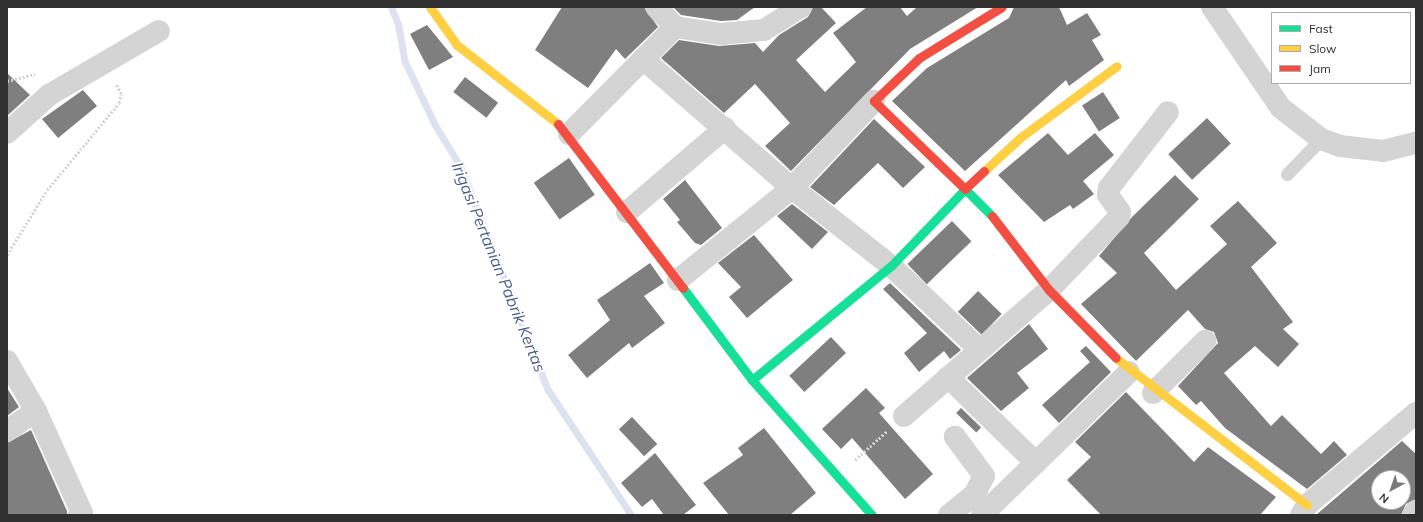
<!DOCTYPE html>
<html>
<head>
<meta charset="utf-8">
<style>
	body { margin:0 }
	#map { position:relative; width:1423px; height:522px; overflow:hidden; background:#fff; font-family:Mulish,sans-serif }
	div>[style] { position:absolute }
	.stream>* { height:7px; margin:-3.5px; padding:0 3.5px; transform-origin:3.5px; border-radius:3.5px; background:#dce2f0 }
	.building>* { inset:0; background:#7f7f7f; transform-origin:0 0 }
	.path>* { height:2.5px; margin-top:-1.25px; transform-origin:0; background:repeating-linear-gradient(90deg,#d4d4d4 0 2px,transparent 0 4px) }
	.lane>* { height:13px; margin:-6.5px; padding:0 6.5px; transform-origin:6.5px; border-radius:6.5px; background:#d4d4d4 }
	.street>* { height:22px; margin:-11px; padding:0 11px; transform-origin:11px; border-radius:11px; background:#d4d4d4 }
	.fast>* { height:9px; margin:-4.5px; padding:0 4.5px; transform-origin:4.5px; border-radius:4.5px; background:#16e098 }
	.slow>* { height:9px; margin:-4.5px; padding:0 4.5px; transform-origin:4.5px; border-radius:4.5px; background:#ffcf43 }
	.jam>* { height:9px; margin:-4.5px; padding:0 4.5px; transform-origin:4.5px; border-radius:4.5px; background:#f24e42 }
	span { translate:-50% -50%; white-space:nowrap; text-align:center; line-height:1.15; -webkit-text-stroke:4px #fff; paint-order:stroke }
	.water-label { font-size:16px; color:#445c8b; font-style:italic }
	.frame { position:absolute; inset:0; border:8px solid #303030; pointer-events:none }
	.legend { position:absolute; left:1271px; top:12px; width:140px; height:72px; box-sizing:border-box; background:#fff; border:1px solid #acacac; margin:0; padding:5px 7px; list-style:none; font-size:12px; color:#303030 }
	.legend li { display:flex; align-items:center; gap:8px; height:20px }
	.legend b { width:20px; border:1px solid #acacac }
	.north { position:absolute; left:1371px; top:470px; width:40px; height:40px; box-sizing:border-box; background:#fff; border:1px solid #acacac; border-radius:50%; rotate:220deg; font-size:11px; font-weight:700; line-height:16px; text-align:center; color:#303030 }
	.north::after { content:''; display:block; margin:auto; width:14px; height:18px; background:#787878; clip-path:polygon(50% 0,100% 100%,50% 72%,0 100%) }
</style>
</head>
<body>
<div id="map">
	<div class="stream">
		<i style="left:391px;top:7px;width:18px;rotate:68deg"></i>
		<i style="left:398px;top:24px;width:39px;rotate:80deg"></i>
		<i style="left:405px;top:62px;width:70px;rotate:64.5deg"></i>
		<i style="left:435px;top:125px;width:48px;rotate:58.6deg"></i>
		<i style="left:460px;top:166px;width:241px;rotate:68.6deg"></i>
		<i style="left:548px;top:390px;width:150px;rotate:56.4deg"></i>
	</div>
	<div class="building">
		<i style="clip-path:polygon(562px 7px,644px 7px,658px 27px,625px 59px,616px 49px,588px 88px,535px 50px)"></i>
		<i style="clip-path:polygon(673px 7px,755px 7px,737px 20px,721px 21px,681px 15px)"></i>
		<i style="clip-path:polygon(813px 7px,821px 7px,836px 23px,796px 60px,825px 92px,856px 62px,833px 33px,867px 7px,900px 7px,907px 16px,917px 7px,978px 7px,910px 49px,791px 171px,765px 146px,790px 123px,755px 84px,724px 113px,661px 58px,679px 40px,719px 46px,755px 43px,763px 52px,779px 35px,808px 17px)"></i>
		<i style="clip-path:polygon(1014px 7px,1059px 7px,1067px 25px,1087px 13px,1101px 35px,1092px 40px,1104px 60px,1069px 86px,1066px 80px,965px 171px,892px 101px,927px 68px,1009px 18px)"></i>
		<i style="clip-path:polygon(427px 25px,453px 57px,429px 70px,410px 34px)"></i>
		<i style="clip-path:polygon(7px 73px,30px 95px,7px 116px)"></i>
		<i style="left:465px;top:77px;width:42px;height:19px;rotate:38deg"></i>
		<i style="clip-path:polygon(83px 90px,97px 106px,58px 138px,42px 119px)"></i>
		<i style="left:1103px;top:92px;width:31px;height:25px;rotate:57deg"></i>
		<i style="left:1207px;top:118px;width:35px;height:53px;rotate:47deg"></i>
		<i style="clip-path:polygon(874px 119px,925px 167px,903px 188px,878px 163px,834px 205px,810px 187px)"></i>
		<i style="clip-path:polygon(1048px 133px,1068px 155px,1095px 133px,1114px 155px,1083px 181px,1094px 194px,1073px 209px,1070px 205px,1044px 222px,998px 175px)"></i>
		<i style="left:569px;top:158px;width:45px;height:43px;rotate:55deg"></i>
		<i style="clip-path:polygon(1175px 175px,1199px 199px,1144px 253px,1176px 290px,1227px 244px,1210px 226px,1238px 201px,1277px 243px,1251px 267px,1293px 322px,1283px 329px,1299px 344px,1278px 367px,1255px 346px,1224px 373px,1271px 426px,1282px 415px,1321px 454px,1334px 441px,1347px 455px,1307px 489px,1225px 428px,1201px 401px,1196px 405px,1178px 386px,1218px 343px,1214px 332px,1205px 329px,1188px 310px,1136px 361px,1081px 304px,1117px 273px,1099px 256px,1132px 217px)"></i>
		<i style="clip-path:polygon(685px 180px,722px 228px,701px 245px,695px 243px,677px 222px,680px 220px,663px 199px)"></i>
		<i style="clip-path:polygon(792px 204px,828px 232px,812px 249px,777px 216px)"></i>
		<i style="left:952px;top:221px;width:28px;height:62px;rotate:46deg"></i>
		<i style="clip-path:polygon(754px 235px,793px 280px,747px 318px,729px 297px,741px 287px,718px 263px)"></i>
		<i style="clip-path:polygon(650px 263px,664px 283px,644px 296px,665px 323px,632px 348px,629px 343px,587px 378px,568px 355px,610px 320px,597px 300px)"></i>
		<i style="clip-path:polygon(890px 283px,961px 350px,950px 359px,944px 351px,919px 372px,904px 353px,927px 333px,883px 289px)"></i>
		<i style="left:978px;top:291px;width:33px;height:29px;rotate:44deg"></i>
		<i style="clip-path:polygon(1029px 324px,1048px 349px,1017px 373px,1029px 388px,1001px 411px,967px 378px)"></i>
		<i style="left:831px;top:337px;width:22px;height:57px;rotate:47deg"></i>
		<i style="clip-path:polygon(1086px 346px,1111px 372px,1059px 423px,1042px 405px,1090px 362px,1080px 351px)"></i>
		<i style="clip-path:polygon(7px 388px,19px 407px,7px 416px)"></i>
		<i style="clip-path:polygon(866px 388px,885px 408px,879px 413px,933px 474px,905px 499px,852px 438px,841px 449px,822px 429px)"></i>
		<i style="clip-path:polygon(1126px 392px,1194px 462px,1208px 447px,1276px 497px,1260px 515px,1101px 515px,1067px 480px,1091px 457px,1075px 442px)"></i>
		<i style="left:961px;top:408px;width:28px;height:7px;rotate:44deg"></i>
		<i style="left:632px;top:417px;width:37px;height:18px;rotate:47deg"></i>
		<i style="clip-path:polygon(764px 428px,816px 493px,790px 515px,729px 515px,703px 483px,743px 455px,738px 448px)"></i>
		<i style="clip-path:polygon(31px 430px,67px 511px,67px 515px,7px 515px,7px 443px)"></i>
		<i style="clip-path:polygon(evenodd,1402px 441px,1416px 454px,1416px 499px,1406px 504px,1401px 515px,1316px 515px,1402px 441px,1379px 478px,1403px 478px,1403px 502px,1379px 502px,1379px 478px)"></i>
		<i style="clip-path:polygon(655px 453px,696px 505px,683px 515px,664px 515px,652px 499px,642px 507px,621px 483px)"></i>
	</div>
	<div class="path">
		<i style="left:7px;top:81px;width:29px;rotate:-14deg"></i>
		<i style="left:7px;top:255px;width:76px;rotate:-58.4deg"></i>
		<i style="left:47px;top:190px;width:113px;rotate:-50.4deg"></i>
		<i style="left:119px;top:103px;width:9px;rotate:-77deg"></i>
		<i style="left:121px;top:94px;width:11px;rotate:-117deg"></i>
		<i style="left:855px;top:460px;width:43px;rotate:-42.2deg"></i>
	</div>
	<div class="lane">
		<i style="left:1287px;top:174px;width:49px;rotate:-45.8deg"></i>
	</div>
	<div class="street">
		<i style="left:656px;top:7px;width:28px;rotate:46deg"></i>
		<i style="left:1212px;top:7px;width:122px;rotate:55.7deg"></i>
		<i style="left:1281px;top:108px;width:51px;rotate:37.8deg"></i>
		<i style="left:1321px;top:139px;width:20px;rotate:20deg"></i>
		<i style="left:1340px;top:146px;width:43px;rotate:6.6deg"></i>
		<i style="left:1383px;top:151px;width:34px;rotate:-14deg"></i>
		<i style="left:643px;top:59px;width:197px;rotate:40.9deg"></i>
		<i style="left:792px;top:188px;width:126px;rotate:38.2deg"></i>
		<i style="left:891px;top:266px;width:122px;rotate:43.3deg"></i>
		<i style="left:7px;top:133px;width:57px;rotate:-42.1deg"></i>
		<i style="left:49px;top:95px;width:127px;rotate:-30.2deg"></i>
		<i style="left:569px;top:134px;width:151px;rotate:-45.3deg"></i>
		<i style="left:675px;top:27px;width:47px;rotate:8.7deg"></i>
		<i style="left:721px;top:34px;width:43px;rotate:-5.3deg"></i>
		<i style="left:764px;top:30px;width:44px;rotate:-31.9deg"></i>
		<i style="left:627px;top:212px;width:129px;rotate:-40.6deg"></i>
		<i style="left:678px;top:280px;width:146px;rotate:-38.9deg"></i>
		<i style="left:792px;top:188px;width:120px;rotate:-46.7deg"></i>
		<i style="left:7px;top:361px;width:58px;rotate:59.9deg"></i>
		<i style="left:36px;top:411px;width:112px;rotate:65.7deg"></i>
		<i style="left:82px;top:513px;width:4px;rotate:146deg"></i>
		<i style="left:948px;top:377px;width:123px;rotate:44.3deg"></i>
		<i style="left:1153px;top:393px;width:74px;rotate:-45deg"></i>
		<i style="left:904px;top:416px;width:192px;rotate:-41deg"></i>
		<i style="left:1049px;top:290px;width:101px;rotate:-46.2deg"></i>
		<i style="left:1119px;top:217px;width:5px;rotate:-79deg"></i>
		<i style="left:1120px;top:212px;width:21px;rotate:-125deg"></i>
		<i style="left:1108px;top:195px;width:7px;rotate:-82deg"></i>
		<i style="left:1109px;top:188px;width:96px;rotate:-52.2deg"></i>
		<i style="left:7px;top:431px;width:35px;rotate:-35deg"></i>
		<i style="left:949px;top:515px;width:32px;rotate:-39deg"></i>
		<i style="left:974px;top:495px;width:21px;rotate:-62deg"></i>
		<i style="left:984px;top:476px;width:49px;rotate:-126.6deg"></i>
		<i style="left:982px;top:515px;width:205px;rotate:-44.2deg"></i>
		<i style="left:1301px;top:515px;width:12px;rotate:-59deg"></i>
		<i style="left:1307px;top:505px;width:143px;rotate:-40.2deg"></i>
		<i style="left:1413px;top:515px;width:5px;rotate:-53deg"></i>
	</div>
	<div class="fast">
		<i style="left:683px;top:288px;width:115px;rotate:53.1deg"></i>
		<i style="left:752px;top:380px;width:181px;rotate:48.4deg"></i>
		<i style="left:752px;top:380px;width:180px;rotate:-39.4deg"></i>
		<i style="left:891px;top:266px;width:107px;rotate:-46.1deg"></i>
		<i style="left:965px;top:189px;width:38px;rotate:45deg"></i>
	</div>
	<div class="slow">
		<i style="left:430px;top:7px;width:47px;rotate:54.6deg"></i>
		<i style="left:457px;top:45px;width:128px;rotate:38deg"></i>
		<i style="left:984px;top:171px;width:50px;rotate:-42.6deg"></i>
		<i style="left:1021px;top:137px;width:119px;rotate:-36.5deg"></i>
		<i style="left:1116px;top:358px;width:241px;rotate:37.6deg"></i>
	</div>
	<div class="jam">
		<i style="left:558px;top:124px;width:206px;rotate:52.7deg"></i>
		<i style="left:984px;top:171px;width:26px;rotate:137deg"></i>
		<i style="left:965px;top:189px;width:127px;rotate:-136deg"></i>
		<i style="left:874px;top:101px;width:62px;rotate:-43.7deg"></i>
		<i style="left:919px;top:58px;width:97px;rotate:-31.6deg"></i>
		<i style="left:992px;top:216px;width:93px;rotate:52.4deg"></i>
		<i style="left:1049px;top:290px;width:95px;rotate:45.4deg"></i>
	</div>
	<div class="water-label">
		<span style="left:499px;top:267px;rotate:68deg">Irigasi Pertanian Pabrik Kertas</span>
	</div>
	<div class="frame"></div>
	<ul class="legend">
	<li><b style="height:5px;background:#16e098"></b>Fast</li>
	<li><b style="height:5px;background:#ffcf43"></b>Slow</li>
	<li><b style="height:5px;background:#f24e42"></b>Jam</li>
	</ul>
	<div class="north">N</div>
</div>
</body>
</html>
